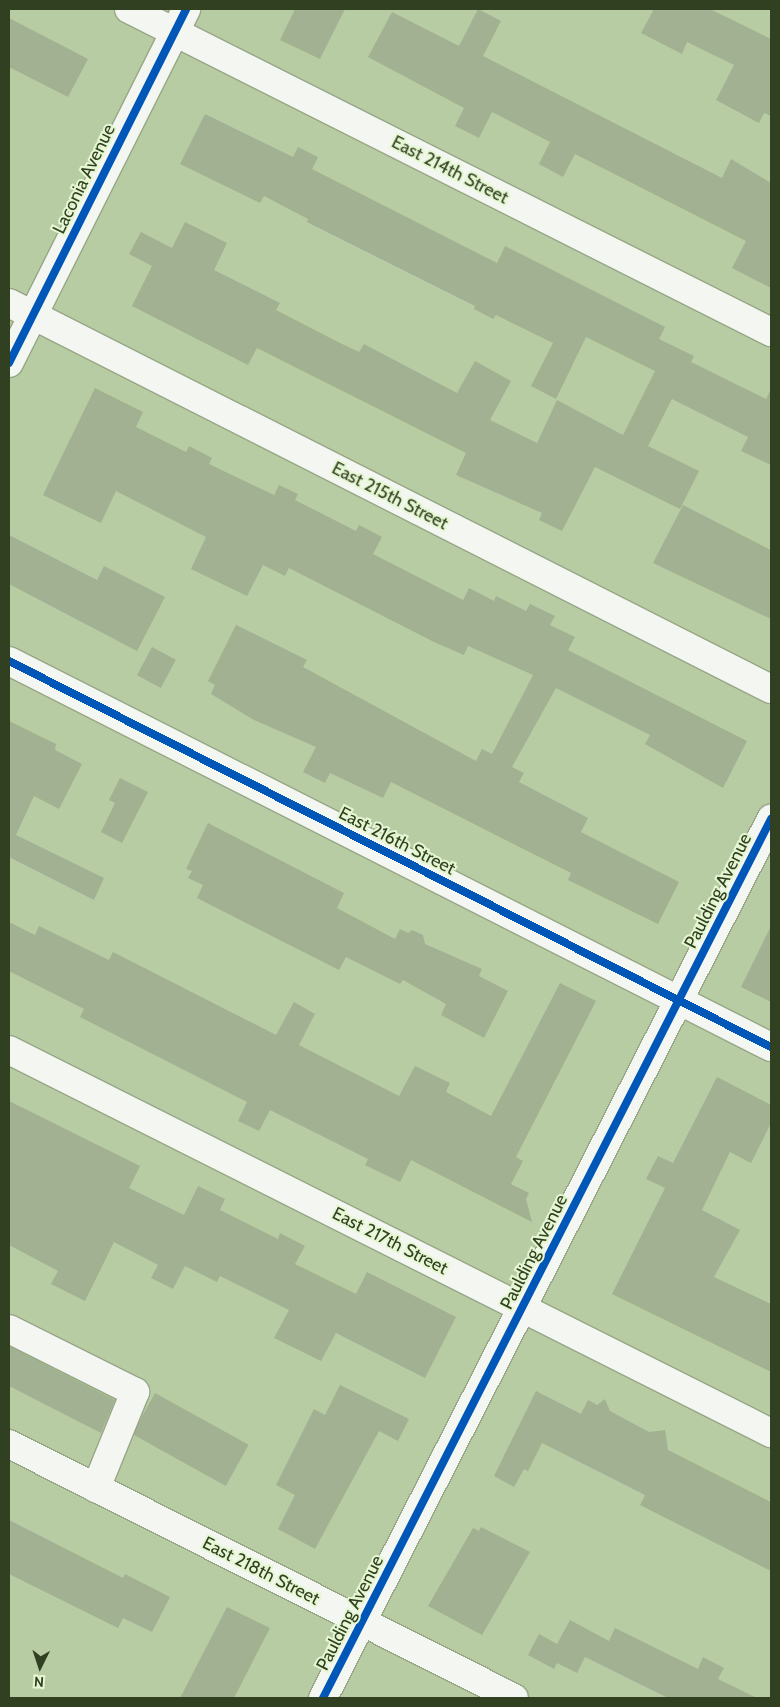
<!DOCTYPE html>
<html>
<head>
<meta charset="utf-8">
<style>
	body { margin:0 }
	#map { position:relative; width:780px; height:1707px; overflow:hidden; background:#b8cca4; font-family:Cabin,sans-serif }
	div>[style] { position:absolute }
	.building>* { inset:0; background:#a1b191; transform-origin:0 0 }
	.roads { filter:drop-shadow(1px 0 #96a686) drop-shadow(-1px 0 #96a686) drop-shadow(0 1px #96a686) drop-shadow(0 -1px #96a686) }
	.minor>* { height:28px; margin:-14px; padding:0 14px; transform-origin:14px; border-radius:14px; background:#f4f7f1 }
	.cycleway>* { height:8px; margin:-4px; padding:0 4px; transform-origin:4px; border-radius:4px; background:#0057b8 }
	span { translate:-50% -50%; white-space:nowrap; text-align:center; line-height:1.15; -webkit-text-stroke:4px #e5f7d2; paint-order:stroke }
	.street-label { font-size:18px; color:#324022 }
	.frame { position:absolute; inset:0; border:10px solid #324022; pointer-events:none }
	.north { position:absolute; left:15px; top:1642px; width:50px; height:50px; -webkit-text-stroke:4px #e5f7d2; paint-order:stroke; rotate:184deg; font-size:14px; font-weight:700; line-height:20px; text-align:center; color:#324022 }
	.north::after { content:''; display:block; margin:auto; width:18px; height:22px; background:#324022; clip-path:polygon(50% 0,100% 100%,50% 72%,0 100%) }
</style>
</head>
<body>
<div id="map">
	<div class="building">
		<i style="clip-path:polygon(295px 9px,345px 9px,320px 59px,280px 40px)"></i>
		<i style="clip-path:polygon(478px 9px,501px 21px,483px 56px,722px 178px,731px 159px,771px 183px,771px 288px,732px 268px,746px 241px,575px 154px,563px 177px,539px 164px,550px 142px,492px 112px,479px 138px,455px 126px,464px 108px,368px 57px,392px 12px,459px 46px)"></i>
		<i style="clip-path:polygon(654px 9px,710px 9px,771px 39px,771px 116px,764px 113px,759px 123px,716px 100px,734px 65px,687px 42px,682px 54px,641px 33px)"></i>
		<i style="clip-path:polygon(9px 18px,88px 59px,68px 97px,9px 67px)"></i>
		<i style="clip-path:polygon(205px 114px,293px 157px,298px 147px,318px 157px,312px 169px,497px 263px,505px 246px,665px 327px,659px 339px,694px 356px,691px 362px,766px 399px,771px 389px,771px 465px,741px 451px,748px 437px,672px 399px,648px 446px,699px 471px,680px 509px,595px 467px,562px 531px,539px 520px,542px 513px,456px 475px,466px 453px,257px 348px,248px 365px,132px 306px,152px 266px,129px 254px,141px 232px,172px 248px,185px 222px,227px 243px,214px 270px,280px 303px,276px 310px,338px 342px,359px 352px,364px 344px,457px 393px,475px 361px,511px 381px,490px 420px,537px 443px,557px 400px,623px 435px,655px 371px,586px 337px,556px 399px,531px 386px,553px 343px,496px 315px,493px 319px,474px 309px,475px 306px,307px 222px,308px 219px,264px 196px,260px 203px,180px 164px)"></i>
		<i style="clip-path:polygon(95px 388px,143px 412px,136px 427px,186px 452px,189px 446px,212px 458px,209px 464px,274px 495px,279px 485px,298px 494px,295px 500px,356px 531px,359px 525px,382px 537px,373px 554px,463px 600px,469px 588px,494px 601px,496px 596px,526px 611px,530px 604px,555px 616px,550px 625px,575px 637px,568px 650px,747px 741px,723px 788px,645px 744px,650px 735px,556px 688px,512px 767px,524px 773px,519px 782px,588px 818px,581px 832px,679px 882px,658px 924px,568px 880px,571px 873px,391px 782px,383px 798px,330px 773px,325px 783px,303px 772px,316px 747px,254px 720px,211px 694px,215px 685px,208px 681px,236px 625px,307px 660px,303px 667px,476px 761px,482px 749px,492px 754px,533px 675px,468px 646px,464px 655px,434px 642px,289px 568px,285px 576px,263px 565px,247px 596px,191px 569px,206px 537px,116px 491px,101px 523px,43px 495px)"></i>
		<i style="clip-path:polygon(683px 505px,771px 550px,771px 619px,653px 563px)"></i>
		<i style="clip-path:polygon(9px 535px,97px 580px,104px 566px,165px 597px,137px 651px,9px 584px)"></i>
		<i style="left:152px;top:647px;width:27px;height:32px;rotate:28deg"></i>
		<i style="clip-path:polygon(9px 721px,56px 744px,55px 750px,82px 764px,59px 809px,34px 796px,16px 835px,104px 878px,94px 900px,9px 857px)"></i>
		<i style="clip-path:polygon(120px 778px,148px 792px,122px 843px,101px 832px,115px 803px,109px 800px)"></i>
		<i style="clip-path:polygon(208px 823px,344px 893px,337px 908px,395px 939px,400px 929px,408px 933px,412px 930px,423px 935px,425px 944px,482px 969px,479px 976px,508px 991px,484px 1038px,441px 1015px,446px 1004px,403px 980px,400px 984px,346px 957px,339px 970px,197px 898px,203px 885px,188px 878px,192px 871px,186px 869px)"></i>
		<i style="clip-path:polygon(9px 922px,35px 935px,39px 926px,109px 960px,113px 952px,276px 1035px,294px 1002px,315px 1014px,299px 1045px,399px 1096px,415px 1066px,450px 1083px,446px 1092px,491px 1116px,560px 983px,596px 1001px,516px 1157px,523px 1161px,511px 1184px,529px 1193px,526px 1199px,532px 1222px,411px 1160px,400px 1182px,365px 1165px,368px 1159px,270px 1110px,259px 1131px,238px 1121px,247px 1102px,80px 1017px,84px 1009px,9px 971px)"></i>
		<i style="clip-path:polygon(771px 926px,771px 1002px,741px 987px)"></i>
		<i style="clip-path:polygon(717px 1077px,771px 1105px,771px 1123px,751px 1163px,730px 1152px,702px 1210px,740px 1230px,714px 1277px,771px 1304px,771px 1372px,612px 1294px,665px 1188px,646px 1179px,658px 1156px,673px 1163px)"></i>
		<i style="clip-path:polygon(9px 1101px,140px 1166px,129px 1188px,184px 1215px,198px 1186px,225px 1199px,220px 1210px,278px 1239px,280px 1233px,305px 1246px,295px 1264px,356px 1294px,367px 1272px,456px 1317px,425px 1378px,336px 1333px,321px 1361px,274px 1338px,289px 1310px,220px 1276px,217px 1282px,185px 1266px,173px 1289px,151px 1278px,158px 1265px,114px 1242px,85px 1301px,51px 1284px,58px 1271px,9px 1245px)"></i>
		<i style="clip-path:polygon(9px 1346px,115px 1400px,101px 1433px,9px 1386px)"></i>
		<i style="clip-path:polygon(340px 1385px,409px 1419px,398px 1441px,379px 1431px,315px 1549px,278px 1529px,295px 1495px,276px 1485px,314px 1409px,325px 1415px)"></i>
		<i style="clip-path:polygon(536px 1391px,581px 1414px,588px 1400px,597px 1405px,605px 1399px,610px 1411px,649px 1432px,665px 1430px,668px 1450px,771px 1502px,771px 1571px,640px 1505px,645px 1495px,542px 1443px,528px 1471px,524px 1469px,514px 1487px,494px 1476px)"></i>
		<i style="left:155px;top:1393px;width:107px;height:47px;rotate:29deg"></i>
		<i style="clip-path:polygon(9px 1520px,123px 1578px,125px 1574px,170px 1597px,152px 1632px,123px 1618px,118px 1628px,9px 1574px)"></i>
		<i style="clip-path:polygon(481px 1527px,530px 1552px,482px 1635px,428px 1606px,473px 1528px,479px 1531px)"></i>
		<i style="clip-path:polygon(227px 1607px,270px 1628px,234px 1698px,180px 1698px)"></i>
		<i style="clip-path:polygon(570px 1620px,609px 1641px,615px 1628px,698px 1669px,703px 1657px,724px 1668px,718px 1679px,757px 1698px,668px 1698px,585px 1657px,577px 1673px,557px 1663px,554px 1669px,528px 1655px,539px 1634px,557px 1644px)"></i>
	</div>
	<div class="roads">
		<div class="minor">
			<i style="left:129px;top:9px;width:719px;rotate:26.71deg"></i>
			<i style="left:9px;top:303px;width:854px;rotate:26.87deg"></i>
			<i style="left:9px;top:363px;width:396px;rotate:-63.4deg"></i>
			<i style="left:9px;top:661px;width:854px;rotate:26.87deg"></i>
			<i style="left:9px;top:1050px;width:853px;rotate:26.69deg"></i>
			<i style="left:9px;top:1329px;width:141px;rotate:26.6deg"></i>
			<i style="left:135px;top:1392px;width:104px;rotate:112.1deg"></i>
			<i style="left:9px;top:1444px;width:565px;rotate:26.7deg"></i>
			<i style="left:323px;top:1698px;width:987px;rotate:-62.99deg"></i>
		</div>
	</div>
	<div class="cycleway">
		<i style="left:9px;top:363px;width:396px;rotate:-63.4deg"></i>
		<i style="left:9px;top:661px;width:854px;rotate:26.87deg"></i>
		<i style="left:323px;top:1698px;width:987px;rotate:-62.99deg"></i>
	</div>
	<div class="street-label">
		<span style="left:450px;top:170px;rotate:27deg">East 214th Street</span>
		<span style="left:84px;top:179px;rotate:-64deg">Laconia Avenue</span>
		<span style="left:390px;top:496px;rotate:27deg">East 215th Street</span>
		<span style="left:397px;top:841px;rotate:27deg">East 216th Street</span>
		<span style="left:718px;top:891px;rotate:-63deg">Paulding Avenue</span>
		<span style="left:390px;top:1241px;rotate:27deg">East 217th Street</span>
		<span style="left:534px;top:1252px;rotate:-63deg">Paulding Avenue</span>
		<span style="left:261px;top:1571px;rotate:27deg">East 218th Street</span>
		<span style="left:350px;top:1613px;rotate:-63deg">Paulding Avenue</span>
	</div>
	<div class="frame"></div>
	<div class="north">N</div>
</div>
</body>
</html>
